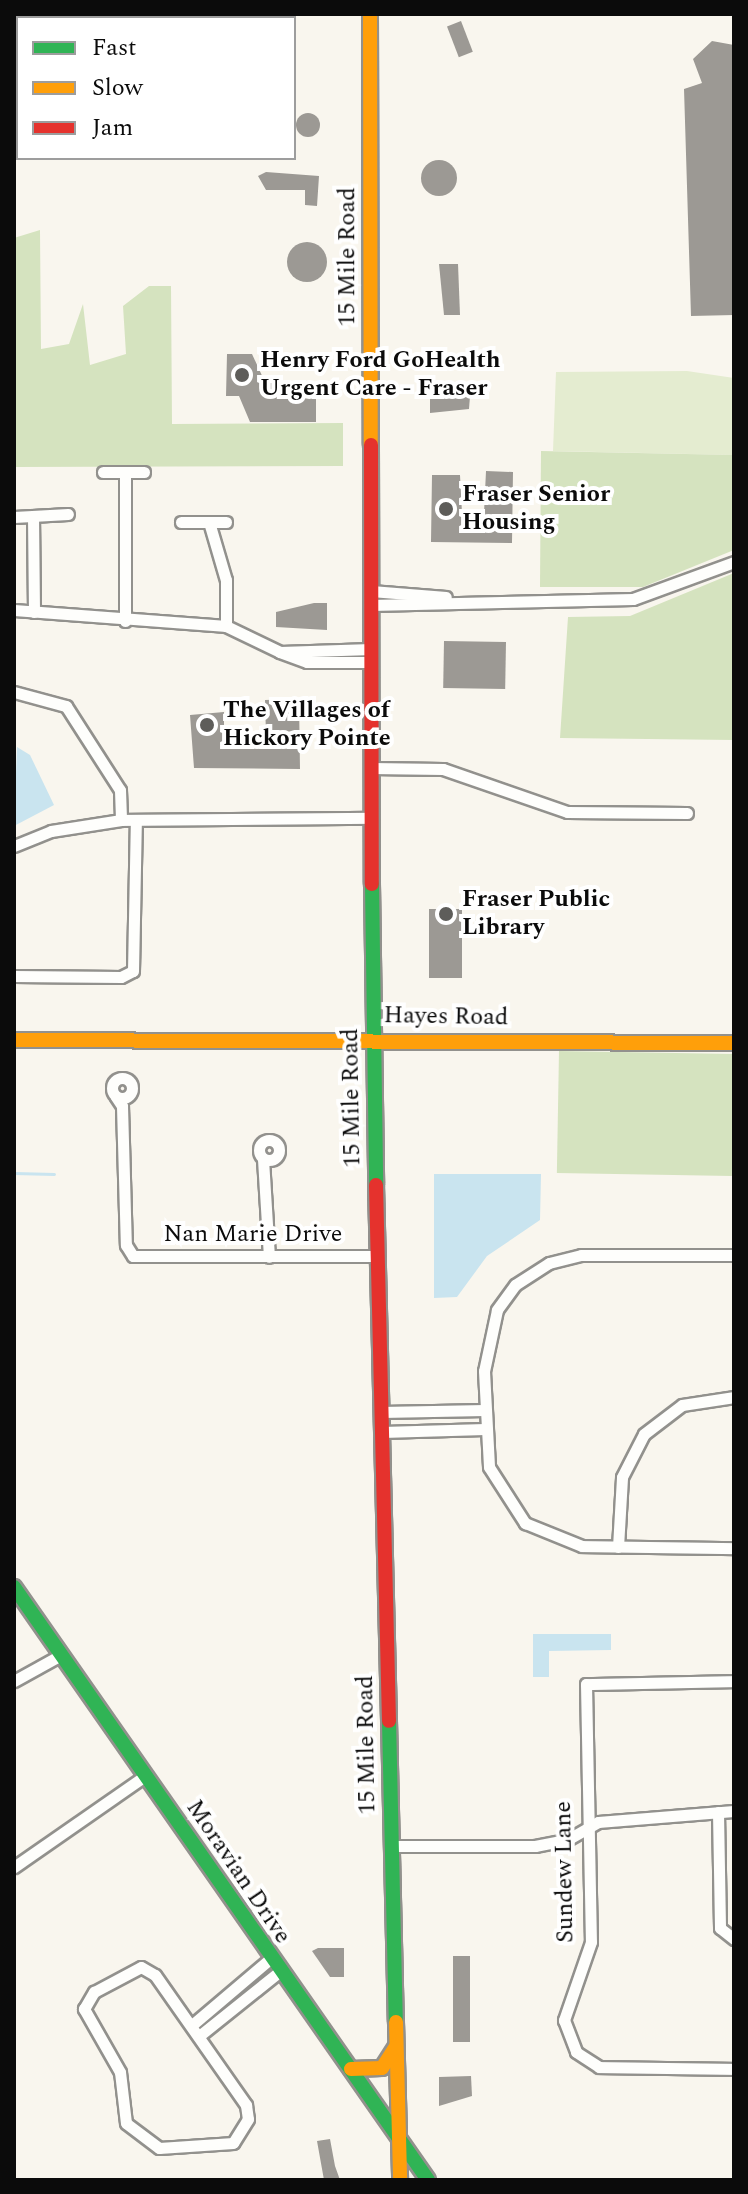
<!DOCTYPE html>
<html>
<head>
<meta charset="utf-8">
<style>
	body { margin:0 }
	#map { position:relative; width:748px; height:2194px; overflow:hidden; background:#f9f6ee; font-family:Spectral,serif }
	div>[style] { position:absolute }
	.green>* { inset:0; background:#e4ecd0 }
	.forest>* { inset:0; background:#d5e3bf; transform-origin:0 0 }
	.water>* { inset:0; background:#c9e4ef }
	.stream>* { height:3px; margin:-1.5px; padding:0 1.5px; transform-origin:1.5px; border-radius:1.5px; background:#c9e4ef }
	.building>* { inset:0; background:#9c9994; transform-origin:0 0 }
	.round { border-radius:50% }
	.roads { filter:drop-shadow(2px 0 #92918d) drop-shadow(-2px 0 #92918d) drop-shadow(0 2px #92918d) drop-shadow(0 -2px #92918d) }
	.street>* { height:11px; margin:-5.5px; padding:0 5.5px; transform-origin:5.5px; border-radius:5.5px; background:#fefefc }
	.street>.ring { margin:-5.5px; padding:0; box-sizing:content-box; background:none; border:11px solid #fefefc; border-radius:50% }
	.fast>* { height:14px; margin:-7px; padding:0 7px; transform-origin:7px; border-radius:7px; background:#30b455 }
	.slow>* { height:14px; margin:-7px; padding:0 7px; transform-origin:7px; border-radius:7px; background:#ff9f0a }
	.jam>* { height:14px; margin:-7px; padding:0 7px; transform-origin:7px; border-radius:7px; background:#e5322d }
	.dots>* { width:22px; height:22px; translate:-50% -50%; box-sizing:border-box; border:4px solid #fff; border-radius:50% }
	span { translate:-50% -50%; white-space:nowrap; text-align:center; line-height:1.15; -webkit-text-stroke:8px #fff; paint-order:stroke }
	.street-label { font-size:24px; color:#0b0b0b }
	.poi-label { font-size:24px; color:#0b0b0b; font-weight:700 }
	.left { translate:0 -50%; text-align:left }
	.frame { position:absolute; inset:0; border:16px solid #0b0b0b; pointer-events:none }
	.legend { position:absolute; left:16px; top:16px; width:280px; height:144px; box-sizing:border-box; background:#fff; border:2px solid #9d9d9d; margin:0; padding:10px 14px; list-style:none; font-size:24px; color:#0b0b0b }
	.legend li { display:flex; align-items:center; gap:16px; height:40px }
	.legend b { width:40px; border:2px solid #9d9d9d }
</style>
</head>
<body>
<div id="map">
	<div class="green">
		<i style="clip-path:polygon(687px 371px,734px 378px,734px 455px,553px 451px,556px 372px)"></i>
	</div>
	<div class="forest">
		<i style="clip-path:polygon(40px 230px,41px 349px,69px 344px,83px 304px,90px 365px,126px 354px,123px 306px,149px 286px,171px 286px,172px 424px,343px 423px,343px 466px,14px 467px,14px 238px)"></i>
		<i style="clip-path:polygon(541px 451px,734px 455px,734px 550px,643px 587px,540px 587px)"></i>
		<i style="clip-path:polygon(734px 573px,734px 740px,560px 738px,568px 617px,630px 616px)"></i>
		<i style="left:559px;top:1051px;width:175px;height:122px;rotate:1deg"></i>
	</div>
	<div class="water">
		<i style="clip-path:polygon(17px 747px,30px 755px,54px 805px,14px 826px)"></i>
		<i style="clip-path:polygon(434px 1174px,541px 1174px,540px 1220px,487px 1256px,457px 1297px,434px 1298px)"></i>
		<i style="clip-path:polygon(533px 1634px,611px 1634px,611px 1650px,549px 1651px,549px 1677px,533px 1677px)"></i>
	</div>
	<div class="stream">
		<i style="left:145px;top:14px;width:7px;rotate:34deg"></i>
		<i style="left:14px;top:1173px;width:40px;rotate:1.4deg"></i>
	</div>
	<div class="building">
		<i style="left:461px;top:21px;width:33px;height:15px;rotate:69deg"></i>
		<i style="clip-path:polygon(712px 41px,734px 45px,734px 315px,691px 316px,684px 89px,702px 83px,693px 59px)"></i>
		<i class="round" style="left:296px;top:113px;width:24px;height:24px"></i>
		<i class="round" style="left:421px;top:160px;width:36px;height:36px"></i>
		<i style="clip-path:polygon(266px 172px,319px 176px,317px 206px,305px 205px,305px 190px,266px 190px,258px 176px)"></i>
		<i class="round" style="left:287px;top:242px;width:40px;height:40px"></i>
		<i style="clip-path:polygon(439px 264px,458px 264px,460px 315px,444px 315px)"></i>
		<i style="clip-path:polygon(227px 354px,252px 354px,264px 380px,316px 394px,316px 422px,250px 422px,239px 396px,226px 396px)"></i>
		<i style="clip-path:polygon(430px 396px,470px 396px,469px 409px,430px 413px)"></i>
		<i style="clip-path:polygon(486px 471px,513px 472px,512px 543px,431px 542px,432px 475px,460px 475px,462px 513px,484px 513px)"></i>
		<i style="clip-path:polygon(314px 603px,327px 603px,327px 630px,276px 627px,276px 612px)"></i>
		<i style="left:444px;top:641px;width:62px;height:47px;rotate:1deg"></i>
		<i style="clip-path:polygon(299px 699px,300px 769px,194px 768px,190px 715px,224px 712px,224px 736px,266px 735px,265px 700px)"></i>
		<i style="left:429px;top:909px;width:33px;height:69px"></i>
		<i style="clip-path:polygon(318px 1948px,344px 1948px,344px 1977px,330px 1977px,312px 1951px)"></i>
		<i style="left:453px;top:1956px;width:17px;height:86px"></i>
		<i style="clip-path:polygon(471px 2076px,472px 2096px,439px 2106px,439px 2077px)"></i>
		<i style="clip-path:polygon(330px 2139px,335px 2166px,340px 2180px,324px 2180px,317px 2141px)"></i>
	</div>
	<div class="roads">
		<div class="street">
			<i style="left:36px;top:14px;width:4px;rotate:76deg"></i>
			<i style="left:103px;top:472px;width:41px"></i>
			<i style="left:33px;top:516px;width:96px;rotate:89.4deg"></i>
			<i style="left:14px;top:517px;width:54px;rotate:-3.2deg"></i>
			<i style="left:181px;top:522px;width:45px"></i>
			<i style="left:209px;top:522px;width:60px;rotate:73.7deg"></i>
			<i style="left:226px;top:580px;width:46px;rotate:90deg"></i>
			<i style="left:371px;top:591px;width:75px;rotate:4.6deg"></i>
			<i style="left:371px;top:605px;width:262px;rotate:-1.3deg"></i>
			<i style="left:633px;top:599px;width:108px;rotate:-20.1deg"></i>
			<i style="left:14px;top:610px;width:213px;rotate:4.3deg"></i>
			<i style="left:226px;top:626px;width:60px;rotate:25.7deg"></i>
			<i style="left:125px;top:621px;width:149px;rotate:-90deg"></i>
			<i style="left:371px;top:662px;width:64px;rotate:180deg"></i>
			<i style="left:307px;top:662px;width:29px;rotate:-160deg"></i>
			<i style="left:280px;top:652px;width:91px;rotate:-1.9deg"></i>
			<i style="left:14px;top:692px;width:54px;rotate:15.1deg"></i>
			<i style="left:66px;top:706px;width:100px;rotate:57.3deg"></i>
			<i style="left:120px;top:790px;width:30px;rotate:88deg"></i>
			<i style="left:371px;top:768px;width:72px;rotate:0.8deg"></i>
			<i style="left:443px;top:769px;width:131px;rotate:19.1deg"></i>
			<i style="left:567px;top:812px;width:120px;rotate:0.5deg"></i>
			<i style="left:14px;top:846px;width:40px;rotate:-22deg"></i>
			<i style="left:51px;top:831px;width:71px;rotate:-8.9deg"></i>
			<i style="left:121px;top:820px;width:250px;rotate:-0.5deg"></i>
			<i style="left:14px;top:976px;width:107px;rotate:0.5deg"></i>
			<i style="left:121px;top:977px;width:13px;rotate:-27deg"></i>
			<i style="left:133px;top:971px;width:151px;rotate:-88.9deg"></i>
			<i class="ring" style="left:112px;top:1078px;width:9px;height:9px"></i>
			<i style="left:116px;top:1097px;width:11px;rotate:56deg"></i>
			<i style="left:122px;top:1106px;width:139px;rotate:88.4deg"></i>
			<i style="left:126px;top:1245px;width:13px;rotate:58deg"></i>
			<i style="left:133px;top:1256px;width:244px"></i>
			<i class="ring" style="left:259px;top:1140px;width:9px;height:9px"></i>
			<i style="left:263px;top:1159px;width:98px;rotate:86.5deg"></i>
			<i style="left:734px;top:1255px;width:153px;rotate:180deg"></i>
			<i style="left:581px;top:1255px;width:33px;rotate:166deg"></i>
			<i style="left:549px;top:1263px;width:40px;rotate:147.1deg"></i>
			<i style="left:515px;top:1285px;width:31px;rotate:126deg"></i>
			<i style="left:497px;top:1310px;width:62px;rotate:102deg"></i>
			<i style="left:484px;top:1371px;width:96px;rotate:87deg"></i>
			<i style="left:489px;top:1467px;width:67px;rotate:57.3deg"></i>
			<i style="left:525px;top:1523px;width:61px;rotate:22deg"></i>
			<i style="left:582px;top:1546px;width:152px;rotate:0.8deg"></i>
			<i style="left:381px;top:1412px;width:104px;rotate:-1.1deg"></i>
			<i style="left:382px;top:1432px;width:103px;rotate:-1.7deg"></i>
			<i style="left:618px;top:1547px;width:70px;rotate:-86.7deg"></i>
			<i style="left:622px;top:1477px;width:48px;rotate:-62.9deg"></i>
			<i style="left:644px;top:1434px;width:48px;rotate:-37.3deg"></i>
			<i style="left:682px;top:1405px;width:53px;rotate:-8.7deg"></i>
			<i style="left:14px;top:1681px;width:54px;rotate:-29deg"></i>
			<i style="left:734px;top:1681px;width:148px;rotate:178.8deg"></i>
			<i style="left:586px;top:1684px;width:258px;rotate:88.9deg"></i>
			<i style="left:591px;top:1942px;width:83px;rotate:109.1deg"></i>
			<i style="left:564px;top:2020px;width:34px;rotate:69deg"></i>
			<i style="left:576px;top:2052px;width:27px;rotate:33deg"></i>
			<i style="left:599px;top:2067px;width:135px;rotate:0.8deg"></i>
			<i style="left:718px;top:1812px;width:116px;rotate:89deg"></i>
			<i style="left:720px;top:1928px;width:18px;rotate:38deg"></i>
			<i style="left:392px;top:1846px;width:143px"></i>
			<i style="left:535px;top:1846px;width:33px;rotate:-11deg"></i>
			<i style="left:567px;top:1840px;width:36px;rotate:-30deg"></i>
			<i style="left:598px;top:1822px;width:136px;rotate:-4.6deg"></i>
			<i style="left:14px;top:1867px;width:160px;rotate:-34.8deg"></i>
			<i style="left:141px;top:1967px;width:16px;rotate:30deg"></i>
			<i style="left:155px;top:1975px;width:159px;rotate:55deg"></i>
			<i style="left:246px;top:2105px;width:14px;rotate:82deg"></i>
			<i style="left:248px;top:2119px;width:28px;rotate:122deg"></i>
			<i style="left:233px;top:2143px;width:74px;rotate:176.1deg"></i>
			<i style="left:159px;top:2148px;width:41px;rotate:-142.9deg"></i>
			<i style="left:126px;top:2123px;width:51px;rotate:-96.7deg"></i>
			<i style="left:120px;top:2072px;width:73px;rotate:-119.7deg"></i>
			<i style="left:84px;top:2009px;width:20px;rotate:-60deg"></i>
			<i style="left:94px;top:1992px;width:53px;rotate:-28deg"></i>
			<i style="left:192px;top:2025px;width:104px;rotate:-40.3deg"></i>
			<i style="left:199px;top:2036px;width:104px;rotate:-38.7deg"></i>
		</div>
		<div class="fast">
			<i style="left:372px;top:884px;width:301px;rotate:89.2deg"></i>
			<i style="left:14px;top:1587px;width:723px;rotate:55.08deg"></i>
			<i style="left:389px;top:1721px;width:301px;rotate:88.7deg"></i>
		</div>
		<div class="slow">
			<i style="left:370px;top:14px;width:431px;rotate:89.9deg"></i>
			<i style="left:274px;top:18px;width:10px;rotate:-24deg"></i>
			<i style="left:14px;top:120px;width:4px;rotate:-27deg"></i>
			<i style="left:14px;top:1040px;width:720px;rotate:0.24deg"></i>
			<i style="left:396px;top:2022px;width:158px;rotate:88.5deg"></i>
			<i style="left:351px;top:2069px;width:31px;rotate:-2deg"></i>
			<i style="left:382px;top:2068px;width:24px;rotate:-57deg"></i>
		</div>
		<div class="jam">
			<i style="left:371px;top:445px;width:439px;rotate:89.9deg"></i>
			<i style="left:376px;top:1185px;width:536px;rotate:88.61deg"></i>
		</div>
	</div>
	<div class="dots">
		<i style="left:242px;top:375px;background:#5e5d5a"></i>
		<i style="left:446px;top:509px;background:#5e5d5a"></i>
		<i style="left:207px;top:725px;background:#5e5d5a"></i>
		<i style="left:446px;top:914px;background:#5e5d5a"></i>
	</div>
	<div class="street-label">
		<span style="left:348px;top:257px;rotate:-90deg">15 Mile Road</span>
		<span style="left:446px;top:1017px;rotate:1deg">Hayes Road</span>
		<span style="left:352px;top:1098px;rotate:-91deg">15 Mile Road</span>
		<span style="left:253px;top:1235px">Nan Marie Drive</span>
		<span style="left:367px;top:1745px;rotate:-91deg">15 Mile Road</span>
		<span style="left:238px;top:1872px;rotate:56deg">Moravian Drive</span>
		<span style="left:565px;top:1872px;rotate:-91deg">Sundew Lane</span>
	</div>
	<div class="poi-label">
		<span class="left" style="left:260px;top:375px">Henry Ford GoHealth<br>Urgent Care - Fraser</span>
		<span class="left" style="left:462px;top:509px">Fraser Senior<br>Housing</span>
		<span class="left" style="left:223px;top:725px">The Villages of<br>Hickory Pointe</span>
		<span class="left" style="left:462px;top:914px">Fraser Public<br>Library</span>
	</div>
	<div class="frame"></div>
	<ul class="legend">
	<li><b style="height:10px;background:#30b455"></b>Fast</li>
	<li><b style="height:10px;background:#ff9f0a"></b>Slow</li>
	<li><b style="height:10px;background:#e5322d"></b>Jam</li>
	</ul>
</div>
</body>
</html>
